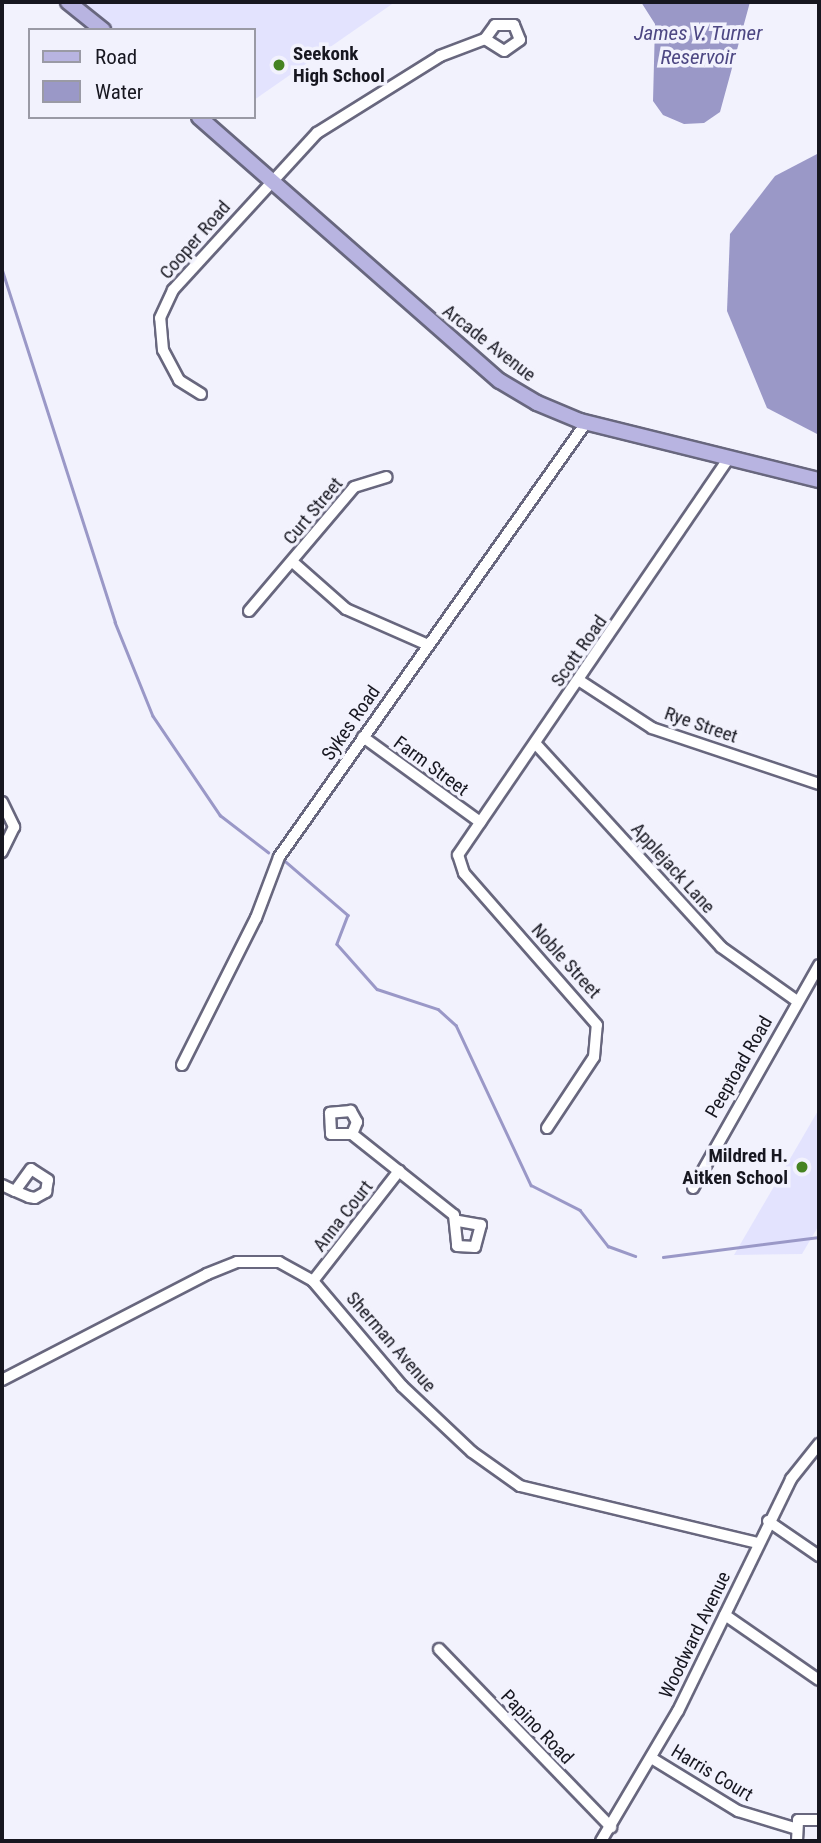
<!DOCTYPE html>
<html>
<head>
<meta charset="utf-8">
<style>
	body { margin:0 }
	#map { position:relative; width:821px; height:1843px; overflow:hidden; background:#f2f2fd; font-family:"Roboto Condensed",sans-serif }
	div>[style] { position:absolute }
	.built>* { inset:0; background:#e3e3fe }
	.water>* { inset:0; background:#9a98c7 }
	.stream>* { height:2.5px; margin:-1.25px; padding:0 1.25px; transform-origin:1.25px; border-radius:1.25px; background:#9a98c7 }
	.roads { filter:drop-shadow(2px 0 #68677e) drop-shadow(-2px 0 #68677e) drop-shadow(0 2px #68677e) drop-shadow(0 -2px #68677e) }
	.minor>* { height:10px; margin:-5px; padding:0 5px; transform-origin:5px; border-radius:5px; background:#fff }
	.major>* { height:14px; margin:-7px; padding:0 7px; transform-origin:7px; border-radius:7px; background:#b8b4e1 }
	.dots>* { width:19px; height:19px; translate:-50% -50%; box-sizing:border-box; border:4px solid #f2f2fd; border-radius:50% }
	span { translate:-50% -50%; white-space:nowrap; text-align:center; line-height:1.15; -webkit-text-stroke:7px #f2f2fd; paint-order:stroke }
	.poi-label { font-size:19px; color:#171720; font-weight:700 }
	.left { translate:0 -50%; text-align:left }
	.right { translate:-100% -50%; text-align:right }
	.street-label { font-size:19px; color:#171720 }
	.water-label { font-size:21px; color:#4d4783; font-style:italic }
	.frame { position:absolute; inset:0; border:4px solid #171720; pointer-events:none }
	.legend { position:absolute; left:28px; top:28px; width:228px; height:91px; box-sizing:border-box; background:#f2f2fd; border:2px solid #9a9aa5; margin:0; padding:9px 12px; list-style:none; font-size:21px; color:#171720 }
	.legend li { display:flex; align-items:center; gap:14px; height:35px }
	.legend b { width:35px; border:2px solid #9a9aa5 }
</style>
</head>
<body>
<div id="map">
	<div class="built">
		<i style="clip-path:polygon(75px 2px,395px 2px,254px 100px,254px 30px,109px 30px)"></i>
		<i style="clip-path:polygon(819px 1109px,819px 1225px,802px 1254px,734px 1255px)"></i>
	</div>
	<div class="water">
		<i style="clip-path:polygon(641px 2px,750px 2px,720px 112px,704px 123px,684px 124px,663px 115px,653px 101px,655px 24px)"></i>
		<i style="clip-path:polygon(819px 153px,819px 435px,767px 408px,727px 311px,730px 234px,775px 176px)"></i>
	</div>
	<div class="stream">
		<i style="left:2px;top:269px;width:371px;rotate:72.2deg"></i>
		<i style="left:115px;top:622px;width:101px;rotate:68deg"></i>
		<i style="left:153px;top:716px;width:120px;rotate:55.9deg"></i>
		<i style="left:220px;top:815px;width:61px;rotate:37.6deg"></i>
		<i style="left:285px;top:861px;width:83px;rotate:40.6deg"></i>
		<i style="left:348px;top:915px;width:31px;rotate:111deg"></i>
		<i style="left:337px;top:944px;width:60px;rotate:48.4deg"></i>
		<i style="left:377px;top:989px;width:64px;rotate:18.2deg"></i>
		<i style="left:438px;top:1009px;width:24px;rotate:42deg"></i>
		<i style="left:456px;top:1025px;width:177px;rotate:64.9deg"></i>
		<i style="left:531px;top:1185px;width:55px;rotate:27deg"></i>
		<i style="left:580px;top:1210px;width:46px;rotate:52.1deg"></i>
		<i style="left:608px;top:1246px;width:29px;rotate:20deg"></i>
		<i style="left:663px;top:1257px;width:157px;rotate:-7.3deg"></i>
	</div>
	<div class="roads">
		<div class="minor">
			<i style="left:201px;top:394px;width:26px;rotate:-148deg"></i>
			<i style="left:179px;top:380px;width:34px;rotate:-118deg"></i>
			<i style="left:163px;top:350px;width:32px;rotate:-95deg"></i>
			<i style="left:160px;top:318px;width:31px;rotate:-65deg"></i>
			<i style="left:173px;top:290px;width:213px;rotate:-47.5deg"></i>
			<i style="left:317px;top:133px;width:145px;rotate:-32deg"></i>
			<i style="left:440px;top:56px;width:48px;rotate:-20.7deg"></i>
			<i style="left:485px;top:39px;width:17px;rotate:-54deg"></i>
			<i style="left:495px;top:25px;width:19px"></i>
			<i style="left:514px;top:25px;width:16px;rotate:68deg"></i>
			<i style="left:520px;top:40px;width:19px;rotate:145deg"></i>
			<i style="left:504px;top:51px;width:22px;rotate:-148deg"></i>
			<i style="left:295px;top:564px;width:68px;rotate:41.4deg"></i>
			<i style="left:346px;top:609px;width:90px;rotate:23.7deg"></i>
			<i style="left:249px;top:611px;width:162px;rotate:-49.7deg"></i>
			<i style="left:354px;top:487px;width:34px;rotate:-17deg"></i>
			<i style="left:580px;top:681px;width:86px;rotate:33.1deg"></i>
			<i style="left:652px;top:728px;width:176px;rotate:18.5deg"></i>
			<i style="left:363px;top:737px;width:145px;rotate:36deg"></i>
			<i style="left:535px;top:743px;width:276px;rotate:47.6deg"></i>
			<i style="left:721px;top:947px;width:93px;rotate:35.4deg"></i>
			<i style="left:2px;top:802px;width:28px;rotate:64deg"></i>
			<i style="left:14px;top:827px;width:28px;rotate:116deg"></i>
			<i style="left:182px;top:1065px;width:165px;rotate:-63.3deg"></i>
			<i style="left:256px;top:918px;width:65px;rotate:-69.3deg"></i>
			<i style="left:279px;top:857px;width:532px;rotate:-54.73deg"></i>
			<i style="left:547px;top:1128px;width:85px;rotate:-56.5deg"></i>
			<i style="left:594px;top:1057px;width:32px;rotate:-85deg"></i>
			<i style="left:597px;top:1025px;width:202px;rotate:-131.2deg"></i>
			<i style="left:464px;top:873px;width:19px;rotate:-108deg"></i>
			<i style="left:458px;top:855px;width:479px;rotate:-55.7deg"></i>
			<i style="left:352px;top:1134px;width:13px;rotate:-67deg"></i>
			<i style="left:357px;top:1122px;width:13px;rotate:-119deg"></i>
			<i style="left:351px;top:1111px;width:21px;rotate:175deg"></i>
			<i style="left:330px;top:1113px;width:21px;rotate:87deg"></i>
			<i style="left:331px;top:1134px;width:21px"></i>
			<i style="left:352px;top:1134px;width:130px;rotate:38.5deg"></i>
			<i style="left:454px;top:1215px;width:31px;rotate:84deg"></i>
			<i style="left:457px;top:1246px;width:18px;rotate:3deg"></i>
			<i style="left:475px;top:1247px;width:23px;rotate:-75deg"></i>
			<i style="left:481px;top:1225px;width:23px;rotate:-170deg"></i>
			<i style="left:2px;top:1185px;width:14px;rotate:25deg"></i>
			<i style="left:15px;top:1191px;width:15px;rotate:23deg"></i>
			<i style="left:29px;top:1197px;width:6px;rotate:9deg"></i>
			<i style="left:35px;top:1198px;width:13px;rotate:-29deg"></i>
			<i style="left:46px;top:1192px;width:12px;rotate:-81deg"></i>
			<i style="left:48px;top:1180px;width:20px;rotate:-147deg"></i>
			<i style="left:31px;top:1169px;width:27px;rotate:126deg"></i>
			<i style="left:693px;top:1188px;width:256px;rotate:-60.5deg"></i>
			<i style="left:313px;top:1281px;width:140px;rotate:-52deg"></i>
			<i style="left:2px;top:1380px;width:231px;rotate:-27.3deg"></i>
			<i style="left:207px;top:1274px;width:32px;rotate:-22deg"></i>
			<i style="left:237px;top:1262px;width:42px"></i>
			<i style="left:279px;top:1262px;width:39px;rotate:29deg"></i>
			<i style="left:313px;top:1281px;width:138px;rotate:49.7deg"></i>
			<i style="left:402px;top:1386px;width:96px;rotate:43.3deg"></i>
			<i style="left:472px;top:1452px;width:59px;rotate:35.3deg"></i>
			<i style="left:520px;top:1486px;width:245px;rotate:13.5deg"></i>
			<i style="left:768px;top:1521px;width:62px;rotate:34.5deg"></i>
			<i style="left:725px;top:1615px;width:114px;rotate:34.7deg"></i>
			<i style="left:439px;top:1649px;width:248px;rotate:46deg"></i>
			<i style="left:653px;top:1759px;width:100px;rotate:31.5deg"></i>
			<i style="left:738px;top:1811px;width:59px;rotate:16.9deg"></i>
			<i style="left:601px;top:1841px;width:151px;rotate:-59.4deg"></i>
			<i style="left:678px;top:1711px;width:258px;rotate:-64deg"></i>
			<i style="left:791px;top:1479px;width:45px;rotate:-51.3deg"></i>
			<i style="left:797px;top:1841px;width:21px;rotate:-87deg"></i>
			<i style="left:798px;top:1820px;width:21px"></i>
		</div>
		<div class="major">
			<i style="left:68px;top:2px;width:45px;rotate:38.7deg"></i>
			<i style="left:199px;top:117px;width:400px;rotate:41.3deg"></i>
			<i style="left:500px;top:381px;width:43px;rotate:30.7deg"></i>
			<i style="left:537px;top:403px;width:47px;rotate:22.7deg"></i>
			<i style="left:580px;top:421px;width:246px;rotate:13.9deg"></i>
		</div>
	</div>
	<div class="dots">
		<i style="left:279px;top:65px;background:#458321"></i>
		<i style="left:802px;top:1167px;background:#458321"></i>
	</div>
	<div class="poi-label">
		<span class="left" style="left:293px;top:65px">Seekonk<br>High School</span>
		<span class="right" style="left:788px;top:1167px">Mildred H.<br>Aitken School</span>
	</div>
	<div class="street-label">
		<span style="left:195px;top:240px;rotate:-49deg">Cooper Road</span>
		<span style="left:489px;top:343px;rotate:38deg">Arcade Avenue</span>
		<span style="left:313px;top:511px;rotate:-50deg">Curt Street</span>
		<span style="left:579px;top:651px;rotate:-55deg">Scott Road</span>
		<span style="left:351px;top:723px;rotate:-55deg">Sykes Road</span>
		<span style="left:701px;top:725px;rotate:19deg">Rye Street</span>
		<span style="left:431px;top:766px;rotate:36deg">Farm Street</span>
		<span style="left:673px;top:868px;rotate:48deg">Applejack Lane</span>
		<span style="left:566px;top:961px;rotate:48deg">Noble Street</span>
		<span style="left:739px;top:1067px;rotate:-60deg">Peeptoad Road</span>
		<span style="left:343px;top:1216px;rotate:-52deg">Anna Court</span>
		<span style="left:391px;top:1342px;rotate:49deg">Sherman Avenue</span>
		<span style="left:695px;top:1635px;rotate:-64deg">Woodward Avenue</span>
		<span style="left:537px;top:1727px;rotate:46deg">Papino Road</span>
		<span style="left:712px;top:1773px;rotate:31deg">Harris Court</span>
	</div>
	<div class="water-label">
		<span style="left:698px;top:45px">James V. Turner<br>Reservoir</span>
	</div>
	<div class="frame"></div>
	<ul class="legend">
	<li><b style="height:9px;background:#b8b4e1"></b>Road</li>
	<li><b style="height:19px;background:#9a98c7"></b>Water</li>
	</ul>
</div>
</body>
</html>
